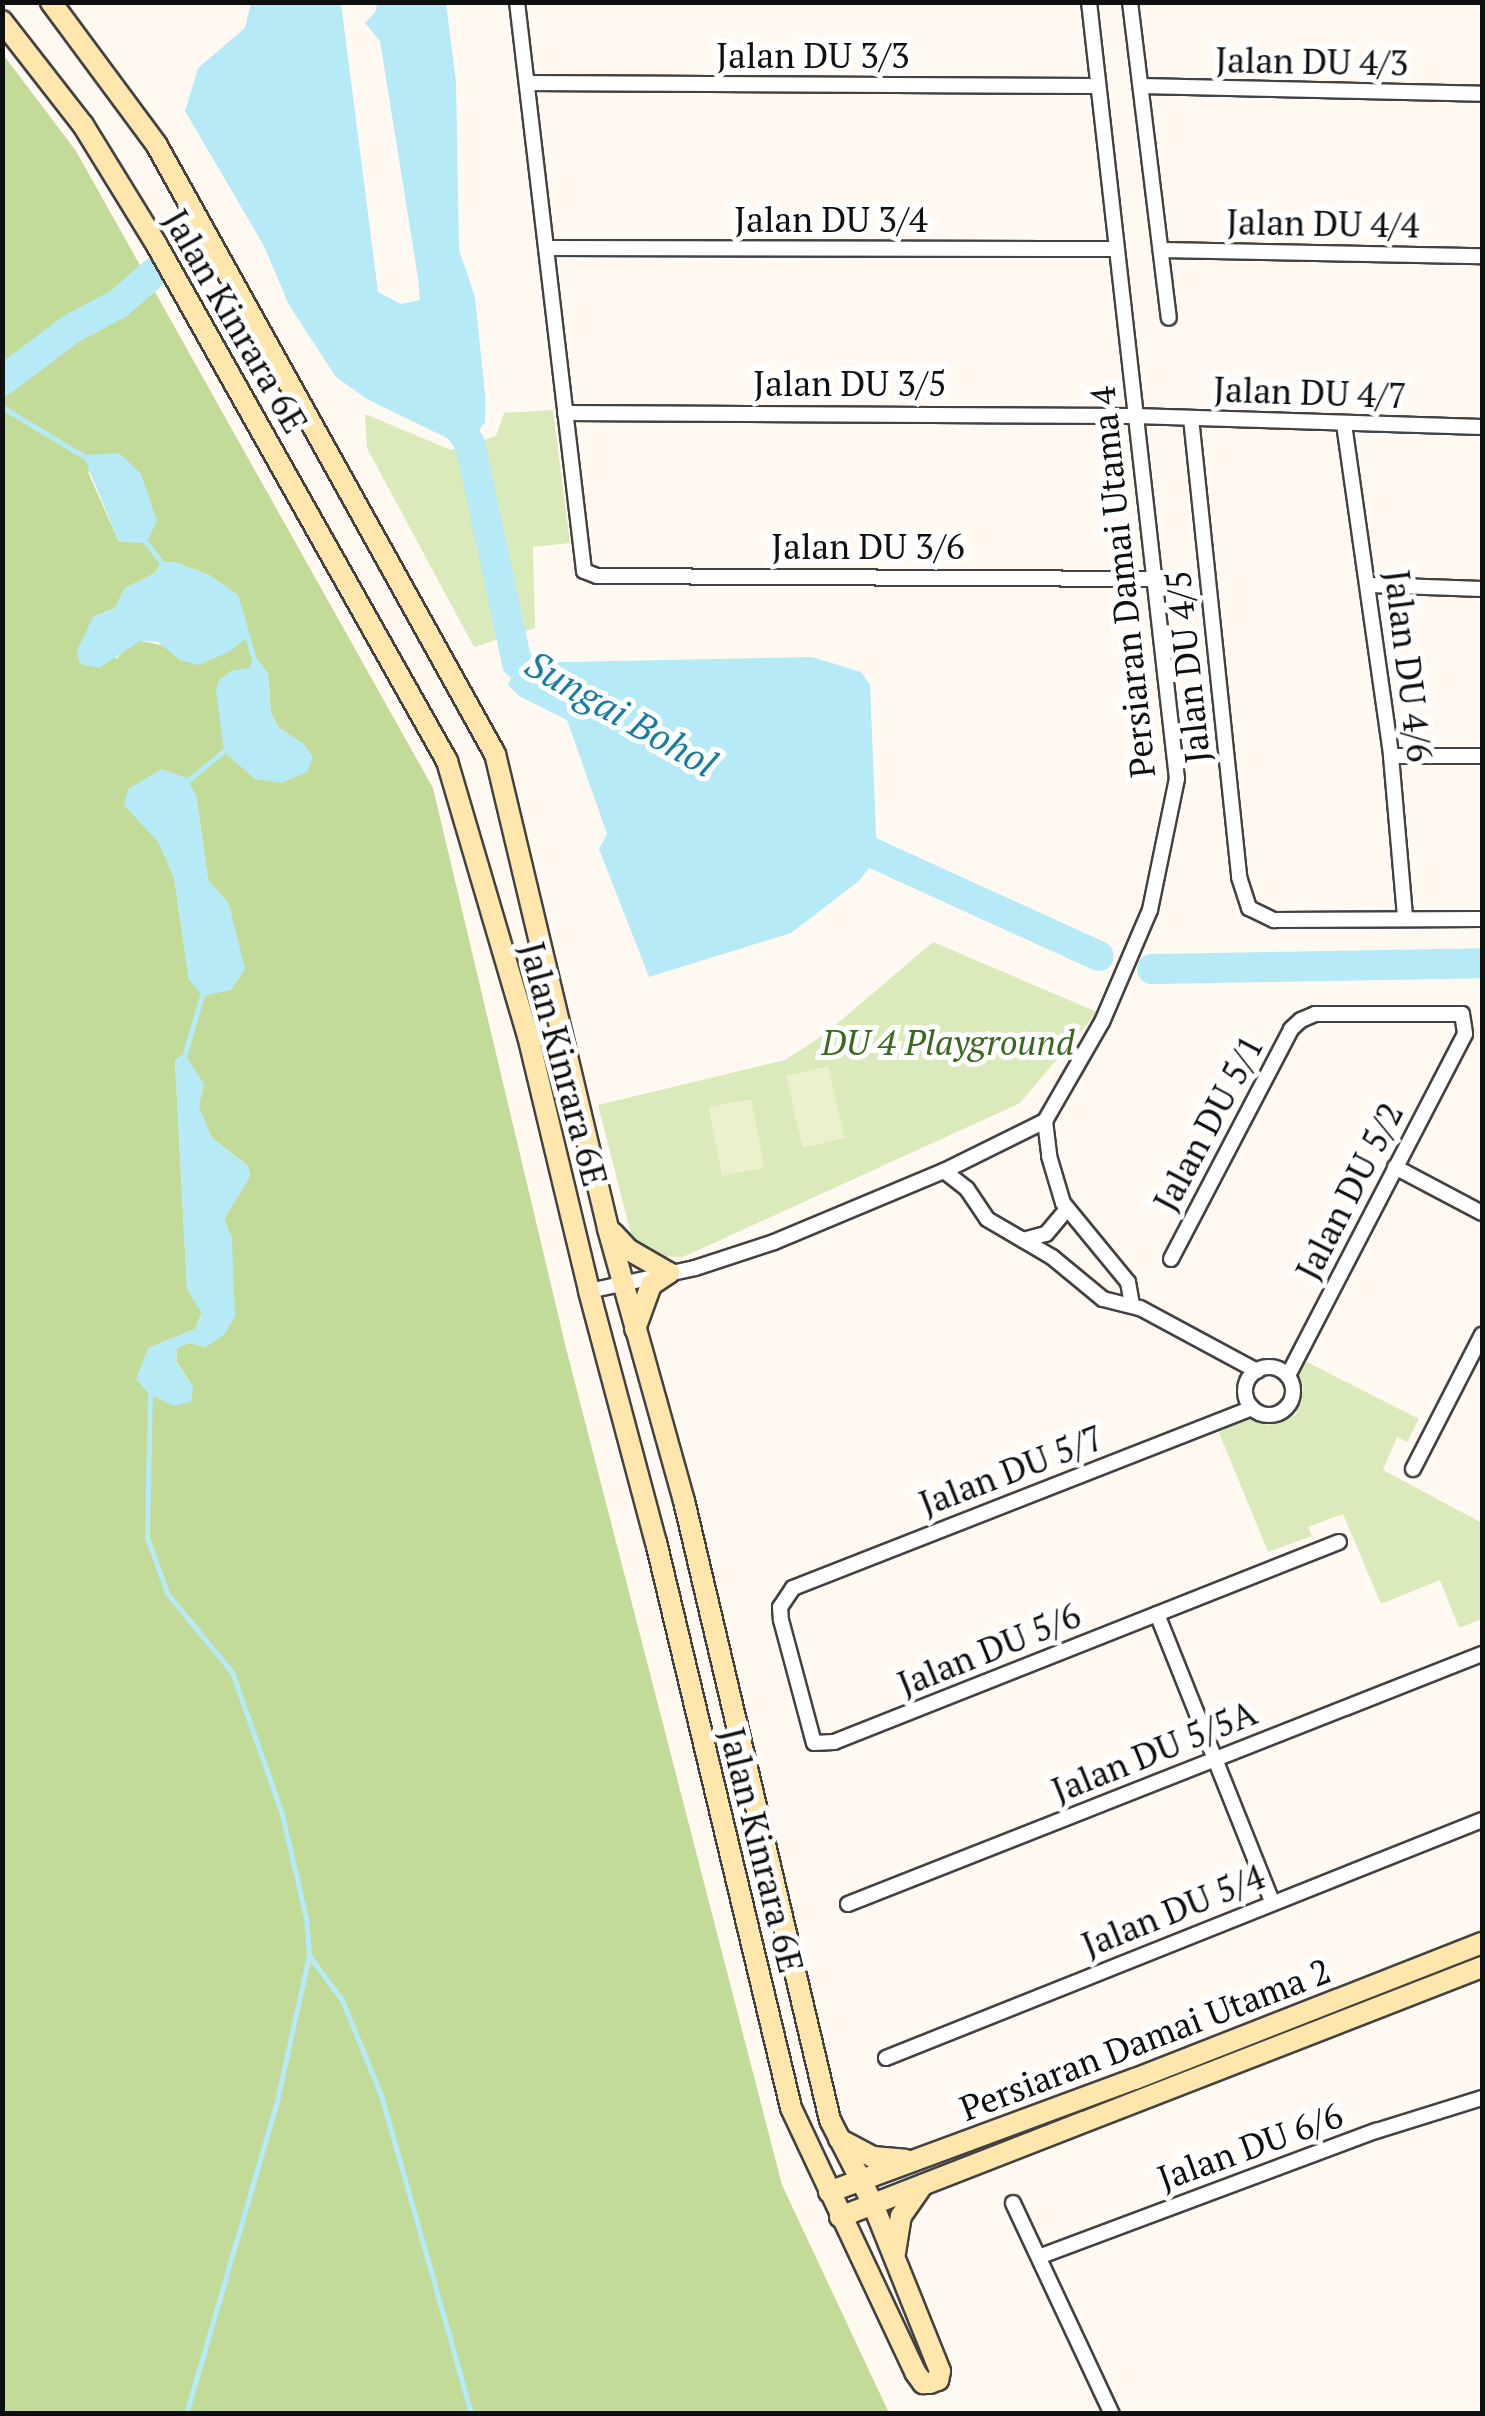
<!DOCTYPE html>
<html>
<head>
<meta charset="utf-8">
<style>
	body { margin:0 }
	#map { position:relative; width:1485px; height:2416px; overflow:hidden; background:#fff9f1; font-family:"PT Serif",serif }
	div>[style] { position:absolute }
	.green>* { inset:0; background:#dbeaba }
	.forest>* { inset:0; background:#c3db99 }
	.pitch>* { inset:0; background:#ebf1cc; transform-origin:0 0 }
	.water>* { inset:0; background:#b5eaf6 }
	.stream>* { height:5px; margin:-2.5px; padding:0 2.5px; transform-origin:2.5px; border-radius:2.5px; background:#b5eaf6 }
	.river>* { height:30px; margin:-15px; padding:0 15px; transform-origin:15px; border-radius:15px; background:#b5eaf6 }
	.roads { filter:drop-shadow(2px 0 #424242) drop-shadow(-2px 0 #424242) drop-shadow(0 2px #424242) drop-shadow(0 -2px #424242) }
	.street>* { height:14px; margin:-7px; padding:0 7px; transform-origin:7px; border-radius:7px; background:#fff }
	.street>.ring { margin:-7px; padding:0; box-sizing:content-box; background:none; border:14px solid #fff; border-radius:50% }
	.secondary>* { height:20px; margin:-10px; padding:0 10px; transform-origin:10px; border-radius:10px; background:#ffe6ac }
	span { translate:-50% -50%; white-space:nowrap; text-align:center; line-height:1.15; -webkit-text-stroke:10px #fff; paint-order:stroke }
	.street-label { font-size:35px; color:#0f0f0f }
	.park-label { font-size:35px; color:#3b671e; font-style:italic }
	.water-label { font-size:38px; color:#177ea1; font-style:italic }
	.frame { position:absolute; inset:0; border:5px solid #0f0f0f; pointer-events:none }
</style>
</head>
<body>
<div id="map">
	<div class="green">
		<i style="clip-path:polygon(553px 410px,570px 543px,533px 547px,535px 628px,474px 647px,367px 448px,365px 414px,451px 450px,496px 436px,504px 413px)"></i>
		<i style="clip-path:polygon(933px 942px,1097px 1012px,1020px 1103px,683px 1257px,650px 1256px,631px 1234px,598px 1105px,785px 1060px,825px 1034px)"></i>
		<i style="clip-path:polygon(1307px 1362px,1419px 1419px,1407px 1442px,1397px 1437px,1383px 1470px,1482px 1523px,1482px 1619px,1459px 1628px,1440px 1580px,1381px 1604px,1343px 1514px,1308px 1527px,1312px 1536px,1268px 1552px,1218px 1430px,1247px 1417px,1267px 1425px,1296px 1415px,1303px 1388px,1296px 1374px)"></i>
	</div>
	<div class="forest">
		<i style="clip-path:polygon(evenodd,2px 53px,76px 151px,433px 788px,566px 1348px,782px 2185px,889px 2413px,3px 2413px,2px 53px,119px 453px,119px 542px,88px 472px,119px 453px,2px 53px,175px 562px,209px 575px,238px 595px,180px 660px,166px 646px,140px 641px,130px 644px,116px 659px,93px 617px,115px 608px,125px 588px,155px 573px,161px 563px,175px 562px,2px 53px,261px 667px,268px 673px,271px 714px,279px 728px,304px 744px,216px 690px,231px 671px,261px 667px,2px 53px,196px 795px,208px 880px,229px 904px,189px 980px,174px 877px,159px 843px,196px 795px,2px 53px,175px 1061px,212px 1138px,248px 1166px,250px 1176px,224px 1219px,232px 1239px,206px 1347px,189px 1343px,177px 1348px,176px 1361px,193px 1387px,148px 1348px,195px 1329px,202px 1313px,187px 1288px,175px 1061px)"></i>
	</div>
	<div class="pitch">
		<i style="left:828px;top:1066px;width:74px;height:43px;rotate:77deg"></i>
		<i style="left:751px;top:1099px;width:70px;height:43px;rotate:79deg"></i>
	</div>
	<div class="water">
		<i style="clip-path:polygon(251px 3px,341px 3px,378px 292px,401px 304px,420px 300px,418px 278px,380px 41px,365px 23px,376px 11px,377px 3px,446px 3px,456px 82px,459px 250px,475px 297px,485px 394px,485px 422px,470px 444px,453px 441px,367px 399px,336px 377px,289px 305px,264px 246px,185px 111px,198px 68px,245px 28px)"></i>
		<i style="clip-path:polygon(119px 453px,141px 474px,157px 521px,146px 543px,119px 542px,83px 455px)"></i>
		<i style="clip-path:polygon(175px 562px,209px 575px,238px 595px,250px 635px,229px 652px,198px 665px,180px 660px,158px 642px,140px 641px,99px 668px,80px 664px,77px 650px,93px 617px,115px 608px,125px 588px,155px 573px,161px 563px)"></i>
		<i style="clip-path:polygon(255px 656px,268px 673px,271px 714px,279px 728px,304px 744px,313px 757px,307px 772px,281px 783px,255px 779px,224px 752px,216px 690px,219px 680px,231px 671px,249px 668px)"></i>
		<i style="clip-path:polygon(812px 657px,861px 672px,870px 685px,877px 858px,859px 881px,791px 933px,649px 977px,599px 849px,607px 834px,567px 720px,519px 696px,508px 685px,517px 663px)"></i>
		<i style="clip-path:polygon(162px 769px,187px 778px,196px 795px,208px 880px,229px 904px,245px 969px,231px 990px,203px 996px,189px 980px,174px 877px,159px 843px,124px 805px,128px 789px)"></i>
		<i style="clip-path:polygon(184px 1053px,204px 1084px,199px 1107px,212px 1138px,248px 1166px,250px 1177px,224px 1219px,232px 1239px,235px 1316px,225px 1334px,206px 1347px,189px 1343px,177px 1348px,176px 1362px,193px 1387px,191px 1402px,173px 1406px,149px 1394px,136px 1379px,148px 1348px,195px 1329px,202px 1314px,187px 1289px,175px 1060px)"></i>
	</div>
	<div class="stream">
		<i style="left:2px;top:407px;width:97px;rotate:31.1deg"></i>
		<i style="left:143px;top:538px;width:34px;rotate:53deg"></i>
		<i style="left:246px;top:632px;width:32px;rotate:74deg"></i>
		<i style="left:186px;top:782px;width:53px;rotate:-39.7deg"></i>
		<i style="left:184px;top:1057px;width:69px;rotate:-73.9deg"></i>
		<i style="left:150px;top:1392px;width:145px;rotate:91.2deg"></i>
		<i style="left:147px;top:1537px;width:59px;rotate:70.3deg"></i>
		<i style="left:167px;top:1593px;width:102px;rotate:50.6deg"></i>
		<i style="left:232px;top:1672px;width:151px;rotate:70.6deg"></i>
		<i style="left:282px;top:1814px;width:108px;rotate:77.1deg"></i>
		<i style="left:306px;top:1919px;width:36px;rotate:85deg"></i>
		<i style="left:309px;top:1955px;width:149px;rotate:102.4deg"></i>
		<i style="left:277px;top:2101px;width:326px;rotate:106.2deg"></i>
		<i style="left:310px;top:1957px;width:54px;rotate:53.3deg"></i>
		<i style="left:342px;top:2000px;width:103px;rotate:67.7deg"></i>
		<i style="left:381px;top:2095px;width:331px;rotate:74.2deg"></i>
	</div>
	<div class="river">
		<i style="left:2px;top:381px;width:86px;rotate:-37deg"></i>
		<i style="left:71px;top:329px;width:53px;rotate:-28deg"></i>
		<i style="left:118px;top:304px;width:49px;rotate:-40.9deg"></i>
		<i style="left:447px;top:410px;width:41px;rotate:55.9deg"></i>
		<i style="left:470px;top:444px;width:224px;rotate:77.9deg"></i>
		<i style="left:517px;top:663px;width:38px;rotate:28deg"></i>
		<i style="left:842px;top:839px;width:282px;rotate:24.5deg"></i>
		<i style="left:1152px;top:969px;width:330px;rotate:-1deg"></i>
	</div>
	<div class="roads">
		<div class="street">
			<i style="left:517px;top:2px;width:573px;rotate:83.28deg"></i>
			<i style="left:584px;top:571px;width:14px;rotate:21deg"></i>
			<i style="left:597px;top:576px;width:556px;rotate:0.31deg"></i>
			<i style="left:1130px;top:2px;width:318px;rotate:83deg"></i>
			<i style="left:527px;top:83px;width:571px;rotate:0.3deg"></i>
			<i style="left:1141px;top:86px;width:341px;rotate:1.3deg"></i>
			<i style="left:546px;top:248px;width:570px;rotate:0.1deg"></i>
			<i style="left:1162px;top:250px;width:320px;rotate:1.1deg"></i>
			<i style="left:565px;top:413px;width:570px;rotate:0.3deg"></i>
			<i style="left:1135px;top:416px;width:347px;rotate:1.8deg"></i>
			<i style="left:1191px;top:418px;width:462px;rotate:84deg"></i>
			<i style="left:1239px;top:877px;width:33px;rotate:72deg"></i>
			<i style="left:1249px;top:908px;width:28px;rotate:26deg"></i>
			<i style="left:1274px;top:920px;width:208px;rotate:-0.3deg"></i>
			<i style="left:1344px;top:424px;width:335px;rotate:81.9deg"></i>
			<i style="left:1391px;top:756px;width:162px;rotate:85deg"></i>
			<i style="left:1370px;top:585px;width:112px;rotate:2deg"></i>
			<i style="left:1391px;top:756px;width:91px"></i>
			<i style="left:1045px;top:1121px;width:35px;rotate:83deg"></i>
			<i style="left:1049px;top:1156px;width:49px;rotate:73.4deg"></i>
			<i style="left:1063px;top:1203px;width:102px;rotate:50.6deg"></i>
			<i style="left:1128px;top:1282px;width:23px;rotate:80deg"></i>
			<i style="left:1395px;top:1167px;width:98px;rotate:27.9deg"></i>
			<i style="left:944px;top:1171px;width:29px;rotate:38deg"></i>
			<i style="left:967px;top:1189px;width:36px;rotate:56deg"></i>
			<i style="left:987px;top:1219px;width:75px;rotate:30.3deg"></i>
			<i style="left:1052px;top:1257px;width:66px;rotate:39.5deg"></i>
			<i style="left:1103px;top:1299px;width:38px;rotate:14deg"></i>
			<i style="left:1140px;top:1308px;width:133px;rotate:28.3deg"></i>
			<i style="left:1023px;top:1240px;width:24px;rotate:-15deg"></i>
			<i style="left:1046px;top:1234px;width:33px;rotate:-50deg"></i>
			<i style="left:1171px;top:1259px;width:259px;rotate:-62.4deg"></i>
			<i style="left:1291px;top:1029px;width:13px;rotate:-42deg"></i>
			<i style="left:1301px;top:1020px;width:15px;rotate:-23deg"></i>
			<i style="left:1315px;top:1014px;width:147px"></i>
			<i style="left:1462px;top:1014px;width:20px;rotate:81deg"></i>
			<i style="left:1465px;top:1034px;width:385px;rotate:117.4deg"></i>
			<i style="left:589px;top:1291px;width:108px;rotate:-12.2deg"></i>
			<i style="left:695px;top:1268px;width:83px;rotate:-18.2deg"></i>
			<i style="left:774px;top:1242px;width:184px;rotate:-22.7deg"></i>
			<i style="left:944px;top:1171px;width:113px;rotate:-26.3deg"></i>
			<i style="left:1045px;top:1121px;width:114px;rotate:-60.1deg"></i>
			<i style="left:1102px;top:1022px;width:122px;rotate:-66.8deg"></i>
			<i style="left:1150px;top:910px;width:134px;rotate:-78.4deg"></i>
			<i style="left:1177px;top:779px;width:782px;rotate:-96.46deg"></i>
			<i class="ring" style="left:1245px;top:1367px;width:34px;height:34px"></i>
			<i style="left:1252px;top:1408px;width:493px;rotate:158.6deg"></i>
			<i style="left:793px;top:1588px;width:23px;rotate:124deg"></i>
			<i style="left:780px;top:1607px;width:13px;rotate:86deg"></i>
			<i style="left:781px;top:1620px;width:127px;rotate:75deg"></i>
			<i style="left:814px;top:1743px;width:20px;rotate:-3deg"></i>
			<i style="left:834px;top:1742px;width:543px;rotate:-21.61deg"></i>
			<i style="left:1413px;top:1469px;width:151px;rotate:-62.8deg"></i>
			<i style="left:1157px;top:1614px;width:310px;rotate:68.2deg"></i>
			<i style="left:848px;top:1904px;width:682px;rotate:-21.52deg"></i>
			<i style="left:886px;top:2058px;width:642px;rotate:-21.77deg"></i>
			<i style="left:1013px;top:2203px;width:233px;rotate:64.9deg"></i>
			<i style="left:1041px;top:2256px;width:358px;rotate:-20.5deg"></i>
			<i style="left:1376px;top:2131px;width:111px;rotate:-17.3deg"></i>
		</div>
		<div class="secondary">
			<i style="left:2px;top:21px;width:132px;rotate:52.1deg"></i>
			<i style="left:83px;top:125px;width:137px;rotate:58.4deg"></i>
			<i style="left:155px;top:242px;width:596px;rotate:60.64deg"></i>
			<i style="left:447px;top:761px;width:287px;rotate:73.6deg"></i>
			<i style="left:528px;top:1036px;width:262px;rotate:76.5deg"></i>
			<i style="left:589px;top:1291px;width:260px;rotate:75.1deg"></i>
			<i style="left:656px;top:1542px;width:582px;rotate:76.58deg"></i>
			<i style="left:791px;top:2108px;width:292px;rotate:64.8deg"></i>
			<i style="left:915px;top:2372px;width:14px;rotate:54deg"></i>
			<i style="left:923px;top:2383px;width:7px"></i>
			<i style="left:930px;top:2383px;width:9px;rotate:-21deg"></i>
			<i style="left:938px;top:2380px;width:9px;rotate:-77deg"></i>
			<i style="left:940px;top:2371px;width:180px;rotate:-111.9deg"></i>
			<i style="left:873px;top:2204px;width:94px;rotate:-117.1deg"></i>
			<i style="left:830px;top:2120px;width:636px;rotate:-103.27deg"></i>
			<i style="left:684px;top:1501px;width:283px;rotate:-105.6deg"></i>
			<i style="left:608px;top:1228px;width:487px;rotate:-103.4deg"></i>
			<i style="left:495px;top:754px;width:698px;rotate:-119.06deg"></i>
			<i style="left:156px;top:144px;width:177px;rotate:-126.5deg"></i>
			<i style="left:613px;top:1233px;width:23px;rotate:47deg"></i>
			<i style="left:629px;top:1250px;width:46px;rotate:29.9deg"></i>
			<i style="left:635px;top:1329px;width:47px;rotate:-70deg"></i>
			<i style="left:651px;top:1285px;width:22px;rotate:-34deg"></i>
			<i style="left:839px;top:2139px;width:38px;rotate:28deg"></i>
			<i style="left:873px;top:2157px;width:32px;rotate:5deg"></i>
			<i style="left:829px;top:2192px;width:326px;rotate:-20.3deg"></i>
			<i style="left:1135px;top:2079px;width:373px;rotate:-21.4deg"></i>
			<i style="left:840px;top:2217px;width:689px;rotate:-21.28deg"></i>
			<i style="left:895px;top:2253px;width:37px;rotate:-81deg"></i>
			<i style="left:901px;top:2216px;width:38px;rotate:-55deg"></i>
		</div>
	</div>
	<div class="street-label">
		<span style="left:813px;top:55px">Jalan DU 3/3</span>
		<span style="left:1312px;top:61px;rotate:1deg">Jalan DU 4/3</span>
		<span style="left:831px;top:219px">Jalan DU 3/4</span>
		<span style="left:1323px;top:223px;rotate:1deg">Jalan DU 4/4</span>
		<span style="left:236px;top:321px;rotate:60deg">Jalan Kinrara 6E</span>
		<span style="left:850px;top:383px">Jalan DU 3/5</span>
		<span style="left:1310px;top:392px;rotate:2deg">Jalan DU 4/7</span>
		<span style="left:868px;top:546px">Jalan DU 3/6</span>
		<span style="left:1122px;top:582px;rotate:-96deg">Persiaran Damai Utama 4</span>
		<span style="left:1409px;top:666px;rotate:83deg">Jalan DU 4/6</span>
		<span style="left:1187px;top:667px;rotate:-96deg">Jalan DU 4/5</span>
		<span style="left:564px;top:1064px;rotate:75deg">Jalan Kinrara 6E</span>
		<span style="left:1208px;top:1123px;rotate:-62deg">Jalan DU 5/1</span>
		<span style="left:1349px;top:1191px;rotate:-63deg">Jalan DU 5/2</span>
		<span style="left:1011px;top:1470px;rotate:-21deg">Jalan DU 5/7</span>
		<span style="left:989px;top:1649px;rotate:-22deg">Jalan DU 5/6</span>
		<span style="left:1154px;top:1751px;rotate:-22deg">Jalan DU 5/5A</span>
		<span style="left:762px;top:1850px;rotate:76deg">Jalan Kinrara 6E</span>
		<span style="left:1173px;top:1910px;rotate:-22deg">Jalan DU 5/4</span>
		<span style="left:1145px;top:2039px;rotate:-21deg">Persiaran Damai Utama 2</span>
		<span style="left:1250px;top:2146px;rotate:-20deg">Jalan DU 6/6</span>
	</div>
	<div class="park-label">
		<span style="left:948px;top:1042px">DU 4 Playground</span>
	</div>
	<div class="water-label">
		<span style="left:621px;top:714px;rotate:30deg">Sungai Bohol</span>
	</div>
	<div class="frame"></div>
</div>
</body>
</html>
